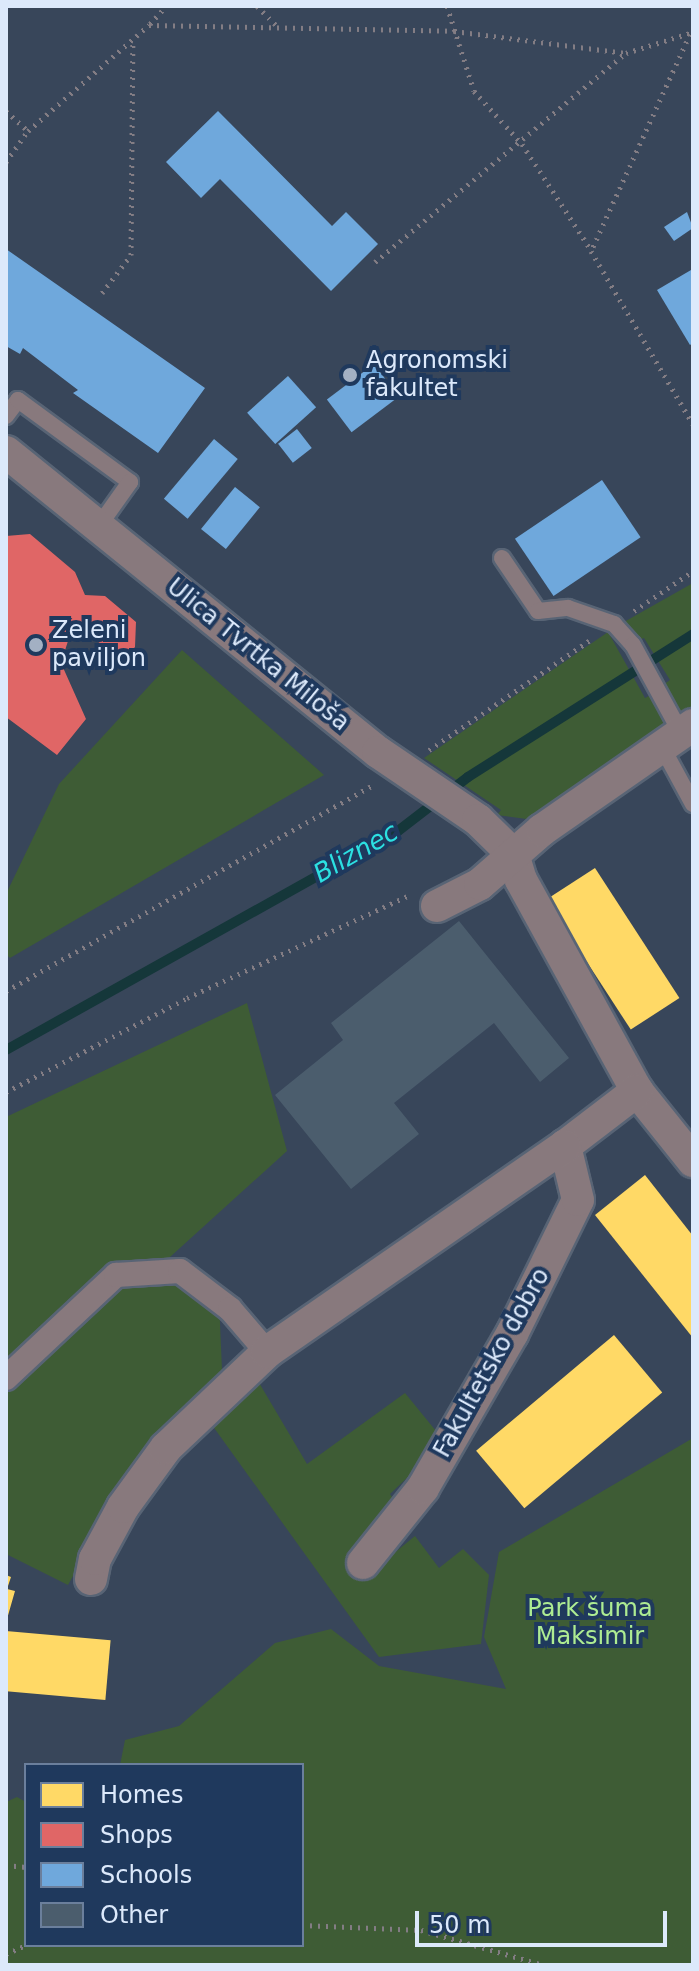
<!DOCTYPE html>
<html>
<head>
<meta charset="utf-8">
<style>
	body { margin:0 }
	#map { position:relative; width:699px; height:1971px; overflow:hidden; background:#38465a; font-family:"DejaVu Sans",sans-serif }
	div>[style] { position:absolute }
	.green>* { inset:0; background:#3e5c35 }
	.homes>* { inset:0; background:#ffd966; transform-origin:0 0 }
	.shops>* { inset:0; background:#e06666 }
	.schools>* { inset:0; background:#6fa8dc; transform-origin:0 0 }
	.stream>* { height:10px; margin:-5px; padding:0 5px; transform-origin:5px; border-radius:5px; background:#15373a }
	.building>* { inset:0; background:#4b5d6d }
	.path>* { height:5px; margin-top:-2.5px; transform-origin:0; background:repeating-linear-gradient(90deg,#837d84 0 2px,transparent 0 8px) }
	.roads { filter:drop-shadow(2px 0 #586475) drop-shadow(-2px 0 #586475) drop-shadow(0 2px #586475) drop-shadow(0 -2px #586475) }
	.service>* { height:16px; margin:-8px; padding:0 8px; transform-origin:8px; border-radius:8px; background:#88797d }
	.pedestrian>* { height:24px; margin:-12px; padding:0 12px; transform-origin:12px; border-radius:12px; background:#88797d }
	.minor>* { height:32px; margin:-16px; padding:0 16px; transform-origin:16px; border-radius:16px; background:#88797d }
	.dots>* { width:22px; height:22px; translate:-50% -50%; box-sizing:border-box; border:4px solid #1f395d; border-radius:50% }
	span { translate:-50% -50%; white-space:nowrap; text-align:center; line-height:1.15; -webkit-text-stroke:8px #1f395d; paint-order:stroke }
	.poi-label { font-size:24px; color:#dce9fb }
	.left { translate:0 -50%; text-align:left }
	.street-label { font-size:24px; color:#dce9fb }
	.park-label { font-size:24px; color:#aeec92 }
	.water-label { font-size:26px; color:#2ce0e2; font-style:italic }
	.frame { position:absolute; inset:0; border:8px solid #dce9fb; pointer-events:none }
	.legend { position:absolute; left:24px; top:1763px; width:280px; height:184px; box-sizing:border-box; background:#1f395d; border:2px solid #6b7f9c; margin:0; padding:10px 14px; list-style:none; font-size:24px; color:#dce9fb }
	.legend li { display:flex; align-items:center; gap:16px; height:40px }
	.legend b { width:40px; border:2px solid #6b7f9c }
	.scale { position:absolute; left:415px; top:1911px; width:252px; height:36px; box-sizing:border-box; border:4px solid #dce9fb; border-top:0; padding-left:10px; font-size:24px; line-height:28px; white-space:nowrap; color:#dce9fb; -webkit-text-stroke:6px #1f395d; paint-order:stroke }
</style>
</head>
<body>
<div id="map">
	<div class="green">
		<i style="clip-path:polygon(693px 583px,693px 707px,682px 714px,663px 685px,670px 680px,644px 638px,636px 641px,624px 622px)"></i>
		<i style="clip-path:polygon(608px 632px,645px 698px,651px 695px,668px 725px,534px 820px,497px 815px,501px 810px,424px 758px)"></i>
		<i style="clip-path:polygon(182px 650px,324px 775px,10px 958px,6px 954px,6px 894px,59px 784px)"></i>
		<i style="clip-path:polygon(247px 1003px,287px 1151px,159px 1267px,219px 1300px,222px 1370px,130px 1474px,68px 1585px,6px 1554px,6px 1117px)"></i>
		<i style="clip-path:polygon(258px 1381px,307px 1464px,405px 1393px,445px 1442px,390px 1494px,401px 1511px,347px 1553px,365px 1577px,415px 1536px,439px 1568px,463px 1549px,489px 1575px,481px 1644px,379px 1657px,212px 1425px)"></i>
		<i style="clip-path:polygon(693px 1438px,693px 1965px,6px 1965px,6px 1802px,17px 1797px,26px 1802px,26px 1945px,302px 1945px,302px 1765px,120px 1765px,125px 1740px,179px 1726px,275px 1643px,331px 1629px,379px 1666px,506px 1689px,484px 1637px,499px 1552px)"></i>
	</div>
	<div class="homes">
		<i style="left:595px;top:868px;width:155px;height:58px;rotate:57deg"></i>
		<i style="clip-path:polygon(645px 1175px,693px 1236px,693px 1338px,595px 1215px)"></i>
		<i style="left:614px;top:1335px;width:75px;height:180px;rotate:50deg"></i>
		<i style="clip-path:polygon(6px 1575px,11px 1577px,7px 1589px,15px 1591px,7px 1619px)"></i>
		<i style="left:6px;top:1631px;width:105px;height:60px;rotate:5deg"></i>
	</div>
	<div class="shops">
		<i style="clip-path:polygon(30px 534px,75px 572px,85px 595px,105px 596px,136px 622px,135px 647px,122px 662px,89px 634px,68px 641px,61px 663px,86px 719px,57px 755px,6px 717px,6px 536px)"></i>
	</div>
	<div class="schools">
		<i style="clip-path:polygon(218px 111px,332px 226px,346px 212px,378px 244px,331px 291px,220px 179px,201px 198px,166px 162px)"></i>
		<i style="clip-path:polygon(687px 212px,693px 228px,674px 241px,664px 227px)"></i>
		<i style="clip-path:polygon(6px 249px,205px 388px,158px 453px,73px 393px,78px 390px,23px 348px,20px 354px,6px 346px)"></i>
		<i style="clip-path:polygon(691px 270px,693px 343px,690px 345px,657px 290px)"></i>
		<i style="left:374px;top:364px;width:41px;height:59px;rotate:53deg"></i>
		<i style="left:288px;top:376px;width:42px;height:55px;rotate:48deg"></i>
		<i style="left:297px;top:429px;width:24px;height:24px;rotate:52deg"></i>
		<i style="left:214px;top:439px;width:31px;height:78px;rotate:40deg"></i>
		<i style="left:602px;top:480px;width:69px;height:105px;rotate:56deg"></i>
		<i style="left:235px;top:487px;width:32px;height:54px;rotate:39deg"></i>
	</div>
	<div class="stream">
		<i style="left:6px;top:1050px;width:449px;rotate:-29.2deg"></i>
		<i style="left:398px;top:831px;width:88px;rotate:-37.6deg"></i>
		<i style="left:468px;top:777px;width:267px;rotate:-32.4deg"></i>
	</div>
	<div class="building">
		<i style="clip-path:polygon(459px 921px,569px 1058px,540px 1082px,494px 1023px,394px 1103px,419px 1134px,351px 1189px,275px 1095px,343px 1040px,331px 1023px)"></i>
	</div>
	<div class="path">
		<i style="left:257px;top:6px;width:30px;rotate:45deg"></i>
		<i style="left:447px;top:6px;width:89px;rotate:72.4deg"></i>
		<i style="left:474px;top:91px;width:72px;rotate:47.8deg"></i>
		<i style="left:522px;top:144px;width:126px;rotate:56.9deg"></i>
		<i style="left:150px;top:24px;width:24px;rotate:-48deg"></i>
		<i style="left:690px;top:34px;width:239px;rotate:114.5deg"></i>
		<i style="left:591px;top:251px;width:201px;rotate:59.5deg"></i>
		<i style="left:6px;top:111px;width:30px;rotate:42deg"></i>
		<i style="left:6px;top:162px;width:38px;rotate:-55deg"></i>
		<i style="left:28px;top:131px;width:161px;rotate:-41.2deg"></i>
		<i style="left:149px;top:25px;width:305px;rotate:1.1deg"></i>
		<i style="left:454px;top:31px;width:173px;rotate:7.3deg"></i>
		<i style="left:626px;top:53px;width:70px;rotate:-17.4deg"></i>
		<i style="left:375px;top:262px;width:327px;rotate:-39.8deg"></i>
		<i style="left:102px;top:293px;width:48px;rotate:-52.7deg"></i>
		<i style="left:131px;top:255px;width:215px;rotate:-89.5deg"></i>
		<i style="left:634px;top:611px;width:71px;rotate:-34.1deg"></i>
		<i style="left:429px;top:750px;width:194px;rotate:-34.3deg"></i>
		<i style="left:6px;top:991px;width:421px;rotate:-29.3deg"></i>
		<i style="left:6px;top:1092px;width:204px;rotate:-27.4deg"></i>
		<i style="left:187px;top:998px;width:243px;rotate:-24.8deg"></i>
		<i style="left:6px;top:1865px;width:20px;rotate:6deg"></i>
		<i style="left:302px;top:1925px;width:119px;rotate:2.4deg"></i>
		<i style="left:421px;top:1930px;width:128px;rotate:15.9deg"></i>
		<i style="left:6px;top:1954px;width:22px;rotate:-24deg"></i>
	</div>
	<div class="roads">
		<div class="service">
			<i style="left:6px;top:416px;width:20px;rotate:-53deg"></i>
			<i style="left:18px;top:400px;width:139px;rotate:36.2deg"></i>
			<i style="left:130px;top:482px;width:55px;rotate:125.4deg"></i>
			<i style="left:502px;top:558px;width:64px;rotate:55.8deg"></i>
			<i style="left:538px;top:611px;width:30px;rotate:-6deg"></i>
			<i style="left:568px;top:608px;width:49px;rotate:19.2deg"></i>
			<i style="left:614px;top:624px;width:28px;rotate:48deg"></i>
			<i style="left:633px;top:645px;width:100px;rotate:61.4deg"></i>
			<i style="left:662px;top:747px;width:65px;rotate:61.5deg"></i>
		</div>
		<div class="pedestrian">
			<i style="left:6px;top:1378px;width:151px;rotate:-43.1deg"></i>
			<i style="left:116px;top:1275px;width:64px;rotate:-3.6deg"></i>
			<i style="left:180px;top:1271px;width:63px;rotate:37.2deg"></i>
			<i style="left:230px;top:1309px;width:57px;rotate:49.3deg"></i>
		</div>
		<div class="minor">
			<i style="left:6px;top:452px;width:478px;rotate:38.9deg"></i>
			<i style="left:378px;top:752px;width:121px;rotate:34.2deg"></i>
			<i style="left:478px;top:820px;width:49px;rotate:44.2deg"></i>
			<i style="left:513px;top:854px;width:27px;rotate:73deg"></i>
			<i style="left:521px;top:880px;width:241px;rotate:61.2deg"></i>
			<i style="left:637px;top:1091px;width:90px;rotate:51.3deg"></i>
			<i style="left:437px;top:906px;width:48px;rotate:-27.1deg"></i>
			<i style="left:480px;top:884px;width:82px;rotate:-41.1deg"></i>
			<i style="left:542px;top:830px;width:184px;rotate:-34.8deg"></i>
			<i style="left:363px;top:1563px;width:96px;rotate:-51.3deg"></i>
			<i style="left:423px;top:1488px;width:178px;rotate:-60deg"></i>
			<i style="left:512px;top:1334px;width:149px;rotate:-63.8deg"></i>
			<i style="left:578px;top:1200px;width:56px;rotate:-103.5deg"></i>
			<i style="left:565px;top:1146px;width:91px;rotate:-37.4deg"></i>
			<i style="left:91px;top:1579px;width:20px;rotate:-79deg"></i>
			<i style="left:95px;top:1559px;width:59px;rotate:-61.7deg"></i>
			<i style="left:123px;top:1507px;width:73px;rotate:-53.9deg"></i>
			<i style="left:166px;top:1448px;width:139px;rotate:-43.5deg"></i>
			<i style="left:267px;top:1352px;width:362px;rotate:-34.7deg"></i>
		</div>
	</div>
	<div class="dots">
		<i style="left:350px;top:375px;background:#a3b0c3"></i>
		<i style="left:36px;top:645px;background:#a3b0c3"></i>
	</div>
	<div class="poi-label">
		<span class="left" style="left:366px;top:375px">Agronomski<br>fakultet</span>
		<span class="left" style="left:52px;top:645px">Zeleni<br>paviljon</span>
	</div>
	<div class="street-label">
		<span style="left:258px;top:655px;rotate:39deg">Ulica Tvrtka Miloša</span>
		<span style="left:492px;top:1363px;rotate:-61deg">Fakultetsko dobro</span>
	</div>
	<div class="park-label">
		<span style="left:590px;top:1623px">Park šuma<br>Maksimir</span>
	</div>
	<div class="water-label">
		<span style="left:356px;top:853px;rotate:-30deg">Bliznec</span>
	</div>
	<div class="frame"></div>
	<ul class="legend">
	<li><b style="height:22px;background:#ffd966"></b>Homes</li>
	<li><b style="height:22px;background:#e06666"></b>Shops</li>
	<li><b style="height:22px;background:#6fa8dc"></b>Schools</li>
	<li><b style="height:22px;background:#4b5d6d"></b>Other</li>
	</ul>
	<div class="scale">50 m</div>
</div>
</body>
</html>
